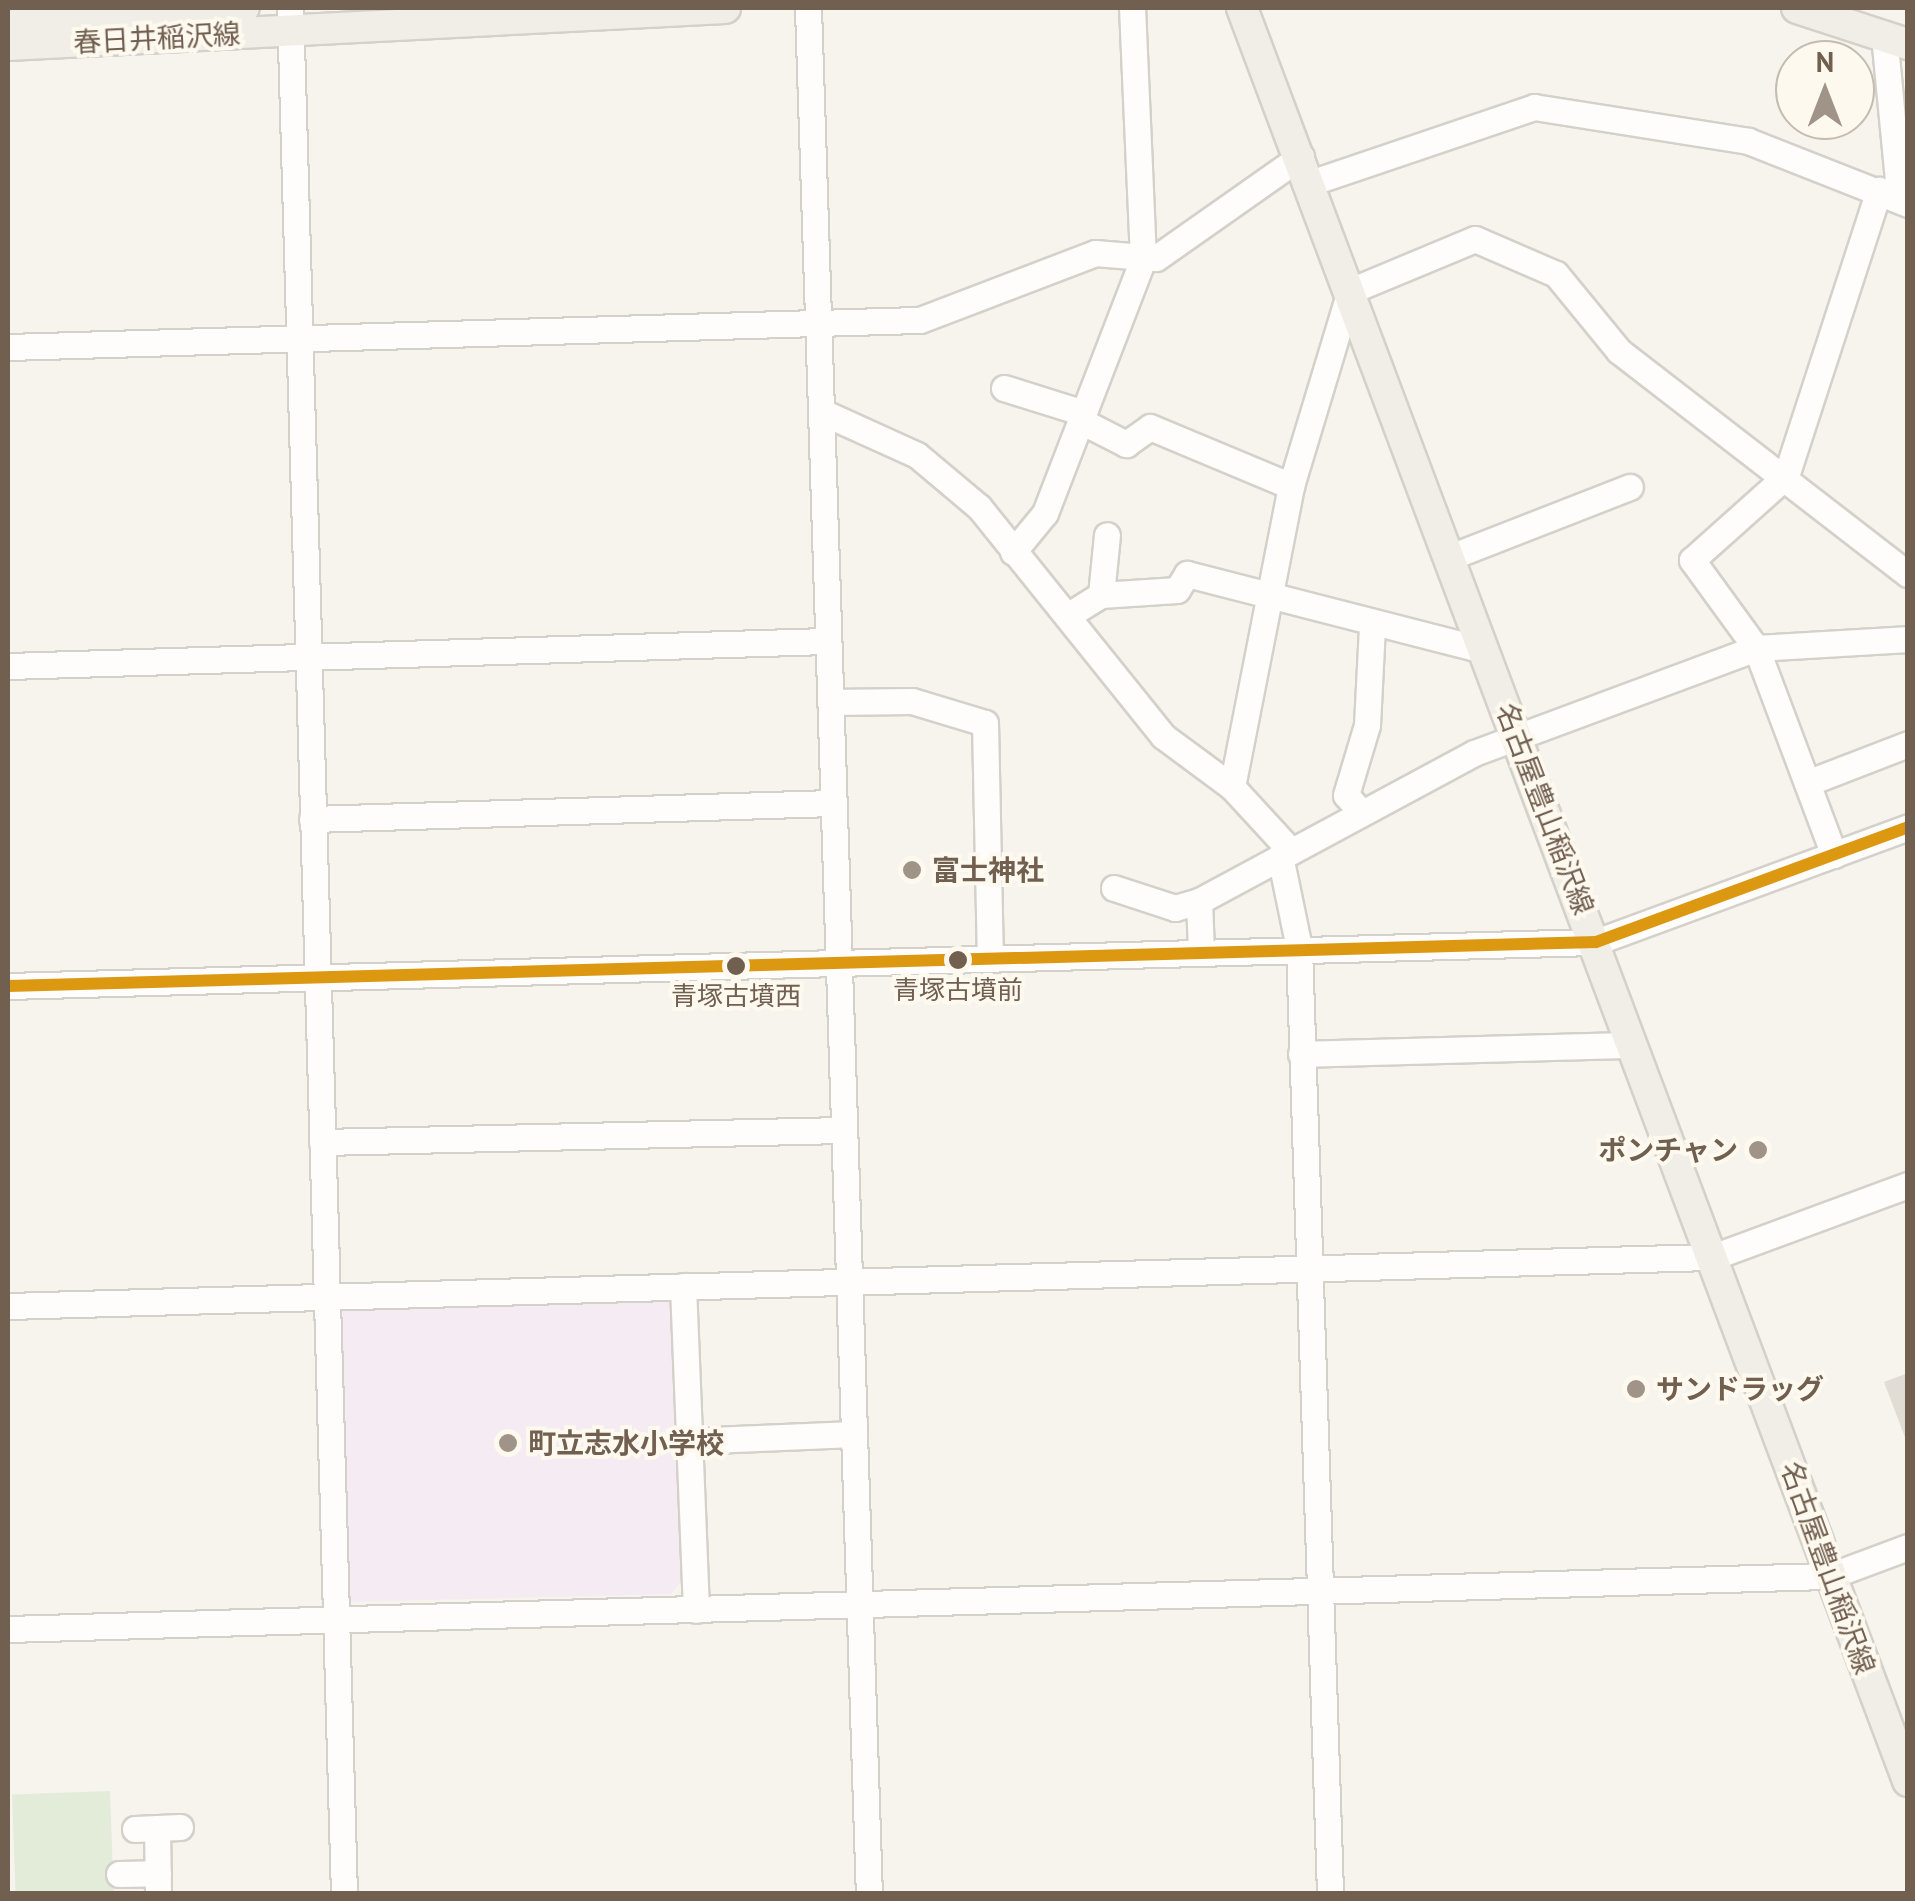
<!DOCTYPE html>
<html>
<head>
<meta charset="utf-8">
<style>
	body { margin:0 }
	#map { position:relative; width:1915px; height:1901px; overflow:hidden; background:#f6f4ed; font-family:"PT Sans","Noto Sans JP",sans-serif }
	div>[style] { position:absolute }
	.education>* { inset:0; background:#f4ecf2 }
	.green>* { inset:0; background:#e2ecd9; transform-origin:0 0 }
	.building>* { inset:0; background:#e1dcd4 }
	.roads { filter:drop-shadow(2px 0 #d4d0ca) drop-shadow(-2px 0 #d4d0ca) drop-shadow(0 2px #d4d0ca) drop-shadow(0 -2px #d4d0ca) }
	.minor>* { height:25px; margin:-12.5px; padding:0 12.5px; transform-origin:12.5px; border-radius:12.5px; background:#fefdfc }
	.major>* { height:30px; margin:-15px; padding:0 15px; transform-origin:15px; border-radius:15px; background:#f1eee7 }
	.bus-1>* { height:12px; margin:-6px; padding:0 6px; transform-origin:6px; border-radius:6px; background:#dc9810 }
	.dots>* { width:28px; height:28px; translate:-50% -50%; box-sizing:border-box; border:5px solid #fdf9ef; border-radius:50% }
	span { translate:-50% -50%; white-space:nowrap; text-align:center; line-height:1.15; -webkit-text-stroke:8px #fdf9ef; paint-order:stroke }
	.bus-label { font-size:26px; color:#715f50 }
	.street-label { font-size:28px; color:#715f50 }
	.poi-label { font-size:28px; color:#715f50; font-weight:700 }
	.left { translate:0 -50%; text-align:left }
	.right { translate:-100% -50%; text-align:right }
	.frame { position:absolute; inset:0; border:10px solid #715f50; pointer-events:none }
	.north { position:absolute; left:1775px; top:40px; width:100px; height:100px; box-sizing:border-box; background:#fdf9ef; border:2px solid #c5bbaf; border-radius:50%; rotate:0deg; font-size:28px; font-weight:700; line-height:40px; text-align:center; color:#715f50 }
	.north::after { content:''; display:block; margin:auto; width:35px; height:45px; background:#a09387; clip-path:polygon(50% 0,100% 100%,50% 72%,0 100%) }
</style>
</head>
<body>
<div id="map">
	<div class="education">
		<i style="clip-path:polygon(664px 1291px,674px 1302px,682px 1580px,671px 1594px,348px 1602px,337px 1302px)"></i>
	</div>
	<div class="green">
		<i style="left:110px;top:1791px;width:102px;height:98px;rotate:88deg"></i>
	</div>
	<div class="building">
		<i style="clip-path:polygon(1908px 1373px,1908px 1439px,1906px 1440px,1884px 1382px)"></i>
	</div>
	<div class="roads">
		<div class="minor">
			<i style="left:290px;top:8px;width:1887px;rotate:88.36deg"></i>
			<i style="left:808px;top:8px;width:1887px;rotate:88.15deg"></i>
			<i style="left:1884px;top:35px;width:166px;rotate:84.5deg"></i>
			<i style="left:1310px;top:183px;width:237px;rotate:-18.7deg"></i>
			<i style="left:1534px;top:107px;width:217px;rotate:9deg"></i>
			<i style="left:1748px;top:141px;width:172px;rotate:21.5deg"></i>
			<i style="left:8px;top:347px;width:912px;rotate:-1.7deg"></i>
			<i style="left:920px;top:320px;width:187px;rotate:-20.9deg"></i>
			<i style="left:1095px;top:253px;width:61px;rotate:4.7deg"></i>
			<i style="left:1156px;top:258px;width:177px;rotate:-35.1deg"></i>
			<i style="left:1004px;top:388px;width:84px;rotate:17.4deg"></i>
			<i style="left:822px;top:412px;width:104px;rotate:24.4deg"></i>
			<i style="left:917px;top:455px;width:81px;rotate:40deg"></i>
			<i style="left:979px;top:507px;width:294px;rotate:51.2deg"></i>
			<i style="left:1163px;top:736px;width:86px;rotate:36.5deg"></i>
			<i style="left:1232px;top:787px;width:86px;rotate:47.4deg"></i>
			<i style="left:1081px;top:421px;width:51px;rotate:27.1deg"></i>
			<i style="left:1126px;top:444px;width:29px;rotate:-35deg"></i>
			<i style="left:1150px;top:427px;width:153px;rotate:22.7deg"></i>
			<i style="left:1013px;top:552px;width:50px;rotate:-50.6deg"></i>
			<i style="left:1045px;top:513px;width:272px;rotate:-68.9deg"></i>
			<i style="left:1143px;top:259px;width:251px;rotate:-92.5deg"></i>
			<i style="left:1450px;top:557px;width:193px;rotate:-21.3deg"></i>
			<i style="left:1101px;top:595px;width:60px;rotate:-84.3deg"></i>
			<i style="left:1067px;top:616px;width:40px;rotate:-32deg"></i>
			<i style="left:1101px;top:595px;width:76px;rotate:-3.8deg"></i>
			<i style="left:1177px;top:590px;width:19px;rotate:-58deg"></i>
			<i style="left:1187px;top:574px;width:307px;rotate:14.4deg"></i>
			<i style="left:8px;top:666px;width:819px;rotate:-1.75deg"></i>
			<i style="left:830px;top:702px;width:82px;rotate:-0.7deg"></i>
			<i style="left:912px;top:701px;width:76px;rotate:16.8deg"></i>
			<i style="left:985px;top:723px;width:236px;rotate:88.8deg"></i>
			<i style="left:1807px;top:783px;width:108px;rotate:-21.1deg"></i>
			<i style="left:1232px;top:787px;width:307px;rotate:-78.9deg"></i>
			<i style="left:1291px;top:486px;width:204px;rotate:-73.2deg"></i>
			<i style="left:1350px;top:291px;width:135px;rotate:-22.6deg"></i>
			<i style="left:1475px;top:239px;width:88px;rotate:23.4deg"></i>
			<i style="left:1556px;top:274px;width:99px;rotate:50.7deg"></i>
			<i style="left:1619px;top:351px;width:365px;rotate:37.7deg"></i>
			<i style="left:1360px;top:811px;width:21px;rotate:-131deg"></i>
			<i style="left:1346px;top:795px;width:73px;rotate:-73.3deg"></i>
			<i style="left:1367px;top:725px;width:98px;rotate:-87.1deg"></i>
			<i style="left:312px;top:819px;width:521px;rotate:-1.76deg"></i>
			<i style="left:1834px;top:855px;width:221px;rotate:-110.6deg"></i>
			<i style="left:1756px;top:648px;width:109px;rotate:-126deg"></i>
			<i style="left:1692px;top:560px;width:126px;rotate:-41.8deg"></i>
			<i style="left:1786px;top:476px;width:301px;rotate:-72deg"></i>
			<i style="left:1280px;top:856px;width:94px;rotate:78.3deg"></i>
			<i style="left:1299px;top:948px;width:947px;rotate:88.12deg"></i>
			<i style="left:1114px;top:888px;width:64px;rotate:18.2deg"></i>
			<i style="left:1175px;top:908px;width:25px;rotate:-16deg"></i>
			<i style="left:1199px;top:901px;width:312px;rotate:-28.3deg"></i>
			<i style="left:1474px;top:753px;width:301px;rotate:-20.4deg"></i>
			<i style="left:1756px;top:648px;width:152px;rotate:-3.4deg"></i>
			<i style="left:1199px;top:901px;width:50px;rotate:87.7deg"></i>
			<i style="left:8px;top:986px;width:1589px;rotate:-1.59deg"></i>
			<i style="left:1596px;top:942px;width:333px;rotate:-20.2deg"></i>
			<i style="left:1301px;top:1054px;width:330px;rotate:-1.6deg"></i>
			<i style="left:322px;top:1142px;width:519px;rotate:-1.32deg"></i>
			<i style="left:683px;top:1286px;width:324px;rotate:87.7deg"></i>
			<i style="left:8px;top:1306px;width:1706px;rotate:-1.65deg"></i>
			<i style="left:1713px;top:1257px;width:208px;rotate:-20.3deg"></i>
			<i style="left:688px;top:1441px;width:165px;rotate:-2.4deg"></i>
			<i style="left:8px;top:1629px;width:1823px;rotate:-1.67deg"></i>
			<i style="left:1830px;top:1576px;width:83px;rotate:-20.4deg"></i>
			<i style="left:157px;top:1828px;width:66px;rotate:89.1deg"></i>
			<i style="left:135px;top:1829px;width:45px;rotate:-2.5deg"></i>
			<i style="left:119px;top:1874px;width:39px;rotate:-1deg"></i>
		</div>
		<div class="major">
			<i style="left:1242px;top:8px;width:1894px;rotate:69.41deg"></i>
			<i style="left:1797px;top:8px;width:117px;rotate:18deg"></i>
			<i style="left:8px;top:20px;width:236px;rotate:-2.9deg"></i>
			<i style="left:8px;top:45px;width:718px;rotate:-2.95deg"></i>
		</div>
	</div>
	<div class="bus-1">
		<i style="left:8px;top:986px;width:1589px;rotate:-1.59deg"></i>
		<i style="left:1596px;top:942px;width:333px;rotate:-20.2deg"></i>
	</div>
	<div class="dots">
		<i style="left:912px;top:870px;background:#a09387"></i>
		<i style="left:958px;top:960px;background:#715f50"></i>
		<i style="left:736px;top:966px;background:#715f50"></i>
		<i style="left:1758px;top:1150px;background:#a09387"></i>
		<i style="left:1636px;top:1389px;background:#a09387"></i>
		<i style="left:508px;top:1443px;background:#a09387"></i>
	</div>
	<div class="bus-label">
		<span style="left:958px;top:990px">青塚古墳前</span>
		<span style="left:736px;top:996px">青塚古墳西</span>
	</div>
	<div class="street-label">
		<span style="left:157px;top:38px;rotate:-3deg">春日井稲沢線</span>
		<span style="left:1545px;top:809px;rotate:69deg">名古屋豊山稲沢線</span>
		<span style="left:1828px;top:1568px;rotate:70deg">名古屋豊山稲沢線</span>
	</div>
	<div class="poi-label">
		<span class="left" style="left:932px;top:870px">富士神社</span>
		<span class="right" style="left:1738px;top:1150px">ポンチャン</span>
		<span class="left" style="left:1656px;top:1389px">サンドラッグ</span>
		<span class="left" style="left:528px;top:1443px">町立志水小学校</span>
	</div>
	<div class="frame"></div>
	<div class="north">N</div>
</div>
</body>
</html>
